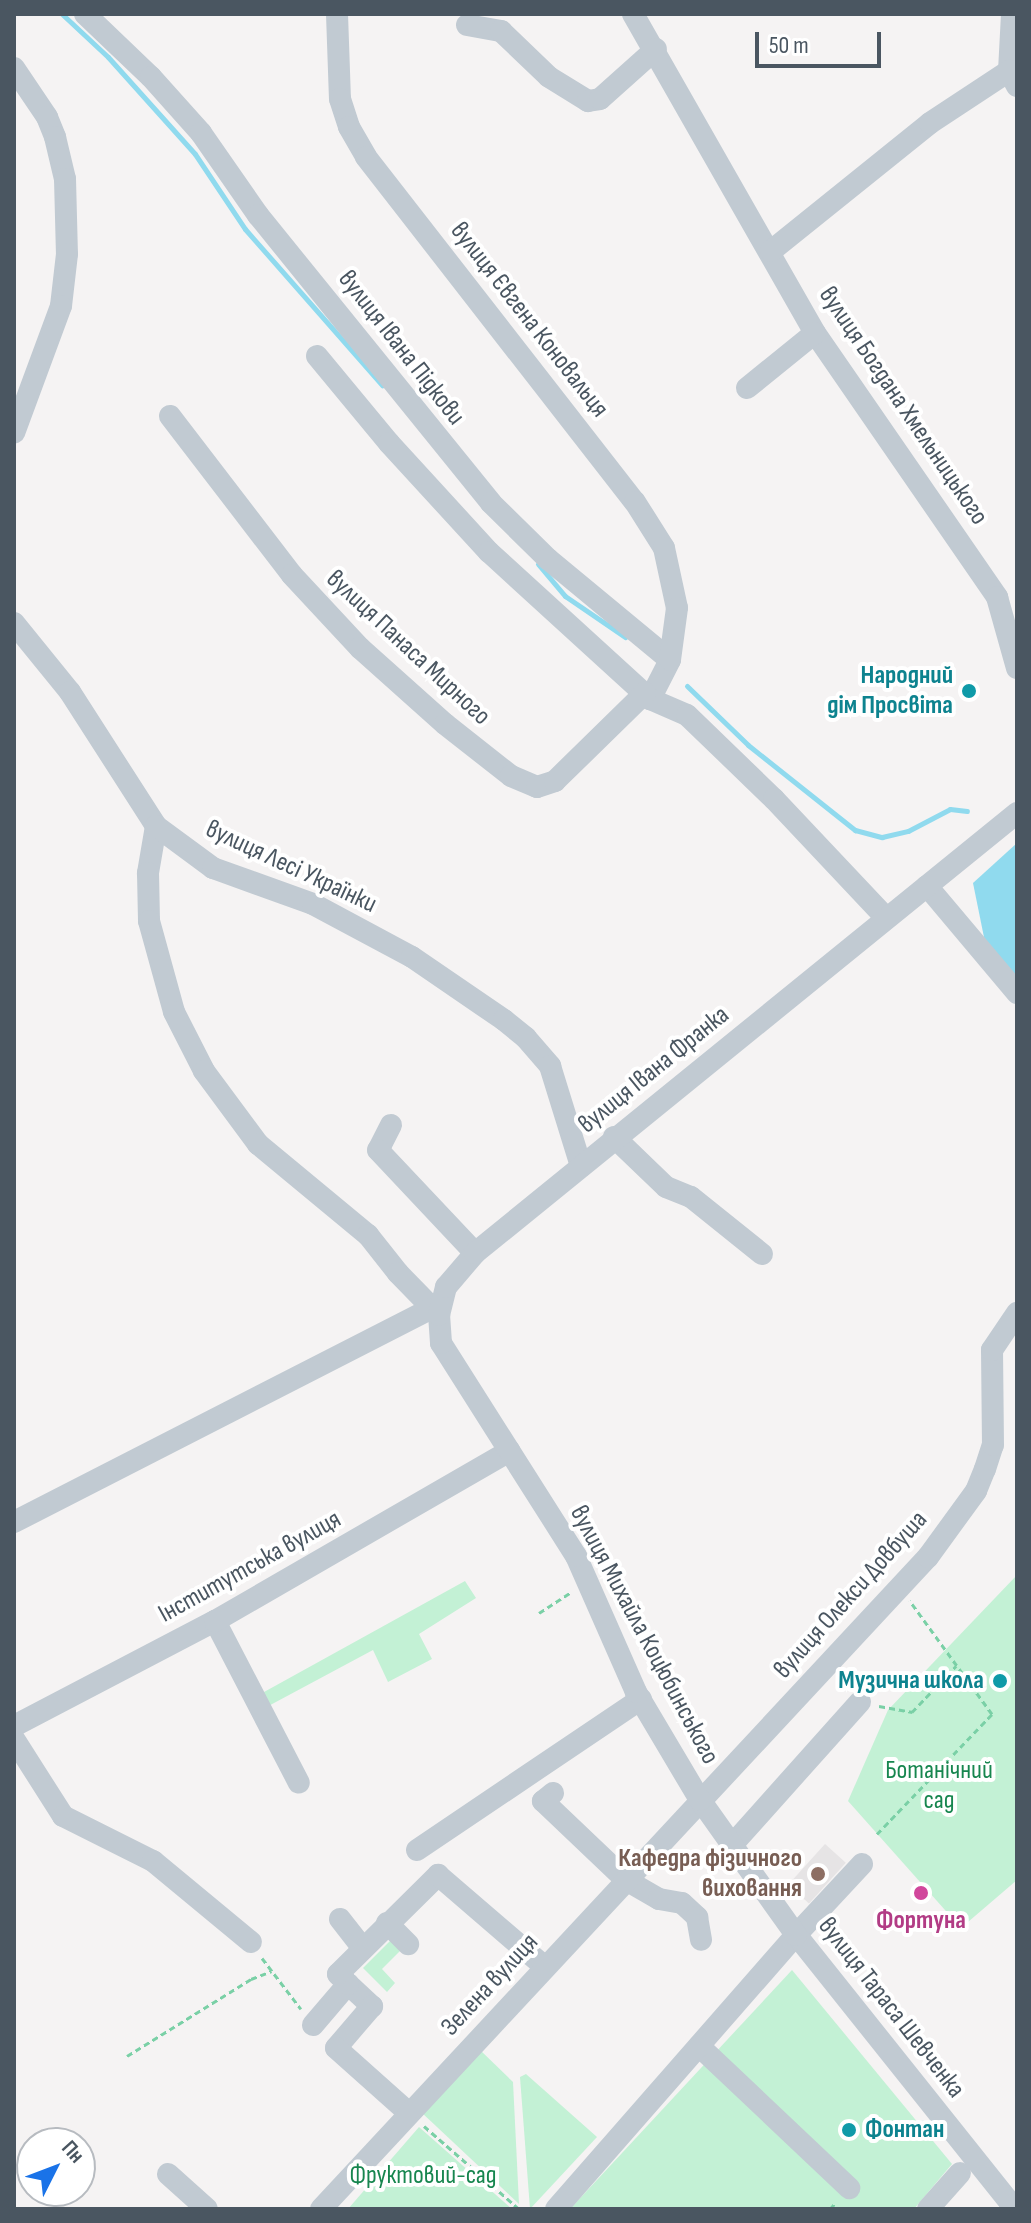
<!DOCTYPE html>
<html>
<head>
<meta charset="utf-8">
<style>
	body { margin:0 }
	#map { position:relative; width:1031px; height:2223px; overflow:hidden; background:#f5f3f3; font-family:"Sofia Sans Condensed",sans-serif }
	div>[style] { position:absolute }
	.education>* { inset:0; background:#e6e4e5; transform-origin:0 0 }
	.green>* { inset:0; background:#c3f1d5 }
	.water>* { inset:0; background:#90daee }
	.stream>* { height:5px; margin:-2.5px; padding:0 2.5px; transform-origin:2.5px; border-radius:2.5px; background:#90daee }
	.path>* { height:3px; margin-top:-1.5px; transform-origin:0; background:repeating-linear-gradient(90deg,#7ad0a6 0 6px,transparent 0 10px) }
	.minor>* { height:22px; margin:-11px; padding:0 11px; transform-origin:11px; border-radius:11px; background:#c1cad2 }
	.dots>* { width:22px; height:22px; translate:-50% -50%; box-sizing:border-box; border:4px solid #fff; border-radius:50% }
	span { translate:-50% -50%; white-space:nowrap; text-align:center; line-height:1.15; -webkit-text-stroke:8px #fff; paint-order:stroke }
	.street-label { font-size:26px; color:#4a5661 }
	.culture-label { font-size:26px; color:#0d838f; font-weight:700 }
	.right { translate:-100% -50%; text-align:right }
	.left { translate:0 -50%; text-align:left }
	.park-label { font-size:26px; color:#17864f }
	.education-label { font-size:26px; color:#785e54; font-weight:700 }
	.hotel-label { font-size:26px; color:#b23c85; font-weight:700 }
	.frame { position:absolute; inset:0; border:16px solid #4a5661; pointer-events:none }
	.north { position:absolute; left:16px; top:2127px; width:80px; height:80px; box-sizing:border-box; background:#fff; border:2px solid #b7bbc0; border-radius:50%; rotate:48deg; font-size:22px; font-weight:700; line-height:32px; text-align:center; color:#4a5661 }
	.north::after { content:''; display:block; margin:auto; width:28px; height:36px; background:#1a73e8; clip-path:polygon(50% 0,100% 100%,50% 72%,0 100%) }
	.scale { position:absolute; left:755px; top:32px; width:126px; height:36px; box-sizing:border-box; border:4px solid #4a5661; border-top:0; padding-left:10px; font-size:24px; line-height:28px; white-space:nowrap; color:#4a5661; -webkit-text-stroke:6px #fff; paint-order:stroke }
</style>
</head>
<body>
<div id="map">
	<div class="education">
		<i style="left:825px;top:1844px;width:28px;height:55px;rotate:42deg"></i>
	</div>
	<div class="green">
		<i style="clip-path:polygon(1017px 1575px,1017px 1880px,961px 1928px,848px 1801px,888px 1710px)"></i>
		<i style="clip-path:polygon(465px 1581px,476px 1598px,419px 1634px,432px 1659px,388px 1682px,373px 1650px,261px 1710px,255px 1697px)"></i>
		<i style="clip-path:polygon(391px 1940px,401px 1950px,382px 1969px,395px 1983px,387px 1992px,363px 1968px)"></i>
		<i style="clip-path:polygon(792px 1970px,952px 2164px,914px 2209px,570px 2209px)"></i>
		<i style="clip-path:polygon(479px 2049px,513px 2082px,519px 2204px,421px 2112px)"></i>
		<i style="clip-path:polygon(526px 2074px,597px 2137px,530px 2209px,520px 2077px)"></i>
		<i style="clip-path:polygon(419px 2127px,512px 2209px,348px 2209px)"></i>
	</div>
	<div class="water">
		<i style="clip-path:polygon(1017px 843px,1017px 987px,988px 957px,973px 883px)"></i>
	</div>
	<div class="stream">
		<i style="left:62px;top:14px;width:63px;rotate:43.1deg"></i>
		<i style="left:108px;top:57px;width:130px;rotate:48.1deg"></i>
		<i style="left:195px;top:154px;width:90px;rotate:56.3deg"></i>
		<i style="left:245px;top:229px;width:208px;rotate:48.7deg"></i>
		<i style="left:538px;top:564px;width:42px;rotate:49.8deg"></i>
		<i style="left:565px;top:596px;width:73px;rotate:34.3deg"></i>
		<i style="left:687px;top:686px;width:85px;rotate:44deg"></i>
		<i style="left:748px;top:745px;width:137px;rotate:38.5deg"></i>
		<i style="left:855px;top:830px;width:28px;rotate:15deg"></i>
		<i style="left:882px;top:837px;width:27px;rotate:-13deg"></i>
		<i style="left:908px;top:831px;width:47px;rotate:-27.6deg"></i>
		<i style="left:950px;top:809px;width:17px;rotate:7deg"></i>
	</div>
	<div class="path">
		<i style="left:539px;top:1613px;width:38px;rotate:-33deg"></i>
		<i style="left:879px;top:1706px;width:34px;rotate:10deg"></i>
		<i style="left:912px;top:1712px;width:64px;rotate:-46.3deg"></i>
		<i style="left:877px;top:1834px;width:166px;rotate:-46.2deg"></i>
		<i style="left:992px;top:1714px;width:140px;rotate:-126deg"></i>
		<i style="left:262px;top:1958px;width:64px;rotate:52.6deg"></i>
		<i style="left:127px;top:2056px;width:146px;rotate:-31.8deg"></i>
		<i style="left:251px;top:1979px;width:22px;rotate:-21deg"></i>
		<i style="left:424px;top:2126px;width:126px;rotate:41.1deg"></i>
		<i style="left:830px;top:2209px;width:9px;rotate:-49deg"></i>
	</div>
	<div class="minor">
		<i style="left:85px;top:14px;width:91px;rotate:43.7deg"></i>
		<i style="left:151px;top:77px;width:75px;rotate:48.2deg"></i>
		<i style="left:201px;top:133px;width:100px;rotate:55.2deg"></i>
		<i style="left:258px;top:215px;width:370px;rotate:51deg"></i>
		<i style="left:491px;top:503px;width:80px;rotate:44.5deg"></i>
		<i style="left:548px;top:559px;width:158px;rotate:39.6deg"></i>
		<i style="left:670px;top:660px;width:44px;rotate:117.1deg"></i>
		<i style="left:337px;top:14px;width:85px;rotate:88deg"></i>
		<i style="left:340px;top:99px;width:29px;rotate:72deg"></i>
		<i style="left:349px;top:127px;width:34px;rotate:60deg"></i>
		<i style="left:366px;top:157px;width:437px;rotate:52.1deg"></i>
		<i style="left:635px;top:502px;width:54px;rotate:57.8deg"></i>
		<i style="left:664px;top:548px;width:61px;rotate:77.8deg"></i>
		<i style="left:677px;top:608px;width:52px;rotate:97.7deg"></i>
		<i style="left:633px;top:14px;width:367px;rotate:60.3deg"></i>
		<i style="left:815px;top:333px;width:321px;rotate:55.4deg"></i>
		<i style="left:997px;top:597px;width:74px;rotate:74.3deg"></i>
		<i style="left:1012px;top:14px;width:57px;rotate:93deg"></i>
		<i style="left:1009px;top:71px;width:17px;rotate:62deg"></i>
		<i style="left:467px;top:25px;width:35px;rotate:10deg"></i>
		<i style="left:501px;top:31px;width:66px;rotate:43.8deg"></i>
		<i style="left:549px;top:77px;width:46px;rotate:31.6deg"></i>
		<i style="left:588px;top:101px;width:12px;rotate:-9deg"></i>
		<i style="left:600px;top:99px;width:75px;rotate:-41.8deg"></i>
		<i style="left:14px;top:68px;width:59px;rotate:56deg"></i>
		<i style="left:47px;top:117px;width:22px;rotate:68deg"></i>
		<i style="left:55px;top:137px;width:43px;rotate:76.6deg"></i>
		<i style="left:65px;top:179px;width:75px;rotate:88.5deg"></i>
		<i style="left:67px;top:254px;width:52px;rotate:96.6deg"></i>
		<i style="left:61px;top:306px;width:135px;rotate:110.3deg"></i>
		<i style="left:771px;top:251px;width:204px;rotate:-38.8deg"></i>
		<i style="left:930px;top:123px;width:95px;rotate:-33.4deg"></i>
		<i style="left:317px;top:356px;width:113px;rotate:50.4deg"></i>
		<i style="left:389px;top:443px;width:148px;rotate:47.5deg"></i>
		<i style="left:489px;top:552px;width:218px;rotate:42.4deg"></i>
		<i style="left:650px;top:699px;width:40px;rotate:23.4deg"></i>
		<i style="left:687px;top:715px;width:121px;rotate:44deg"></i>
		<i style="left:774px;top:799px;width:163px;rotate:46.7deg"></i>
		<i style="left:747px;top:388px;width:87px;rotate:-39deg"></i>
		<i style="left:170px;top:416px;width:200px;rotate:52.5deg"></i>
		<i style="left:292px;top:575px;width:100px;rotate:47deg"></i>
		<i style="left:360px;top:648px;width:114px;rotate:41.8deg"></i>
		<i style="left:445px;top:724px;width:84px;rotate:38.2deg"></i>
		<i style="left:511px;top:776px;width:28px;rotate:23deg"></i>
		<i style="left:537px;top:787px;width:19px;rotate:-18deg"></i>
		<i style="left:555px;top:781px;width:126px;rotate:-44.4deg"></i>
		<i style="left:14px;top:623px;width:89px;rotate:50.9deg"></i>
		<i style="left:70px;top:692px;width:159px;rotate:57.3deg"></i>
		<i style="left:156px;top:826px;width:48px;rotate:99.7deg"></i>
		<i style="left:148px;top:873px;width:48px;rotate:88.8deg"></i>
		<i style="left:149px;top:921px;width:94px;rotate:74.6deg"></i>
		<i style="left:174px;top:1012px;width:66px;rotate:63deg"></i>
		<i style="left:204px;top:1071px;width:91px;rotate:53.5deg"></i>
		<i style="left:258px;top:1144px;width:143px;rotate:39.6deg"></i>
		<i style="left:368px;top:1235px;width:48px;rotate:51.7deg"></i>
		<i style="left:398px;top:1273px;width:59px;rotate:45.7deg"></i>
		<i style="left:156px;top:826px;width:71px;rotate:36.4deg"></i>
		<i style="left:213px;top:868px;width:106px;rotate:19.8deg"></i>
		<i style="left:313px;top:904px;width:112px;rotate:28.2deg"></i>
		<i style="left:412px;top:957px;width:112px;rotate:34.4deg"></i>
		<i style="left:504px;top:1020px;width:28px;rotate:39deg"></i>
		<i style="left:526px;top:1038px;width:37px;rotate:49deg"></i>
		<i style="left:550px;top:1066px;width:105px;rotate:72.8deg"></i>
		<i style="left:927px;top:886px;width:140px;rotate:49.9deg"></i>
		<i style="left:391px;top:1125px;width:28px;rotate:117deg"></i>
		<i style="left:378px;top:1150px;width:141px;rotate:46.7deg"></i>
		<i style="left:614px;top:1137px;width:72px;rotate:43.9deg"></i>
		<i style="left:666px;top:1187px;width:27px;rotate:22deg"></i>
		<i style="left:691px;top:1197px;width:91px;rotate:38.8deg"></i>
		<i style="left:14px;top:1522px;width:467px;rotate:-27.1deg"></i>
		<i style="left:215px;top:1621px;width:182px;rotate:62.6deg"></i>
		<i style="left:14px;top:1726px;width:227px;rotate:-27.6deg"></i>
		<i style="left:215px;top:1621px;width:340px;rotate:-30deg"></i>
		<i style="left:14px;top:1739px;width:91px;rotate:57.5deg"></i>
		<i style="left:63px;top:1816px;width:101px;rotate:26.6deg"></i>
		<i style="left:153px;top:1861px;width:127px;rotate:39.6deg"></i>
		<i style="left:553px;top:1793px;width:13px;rotate:141deg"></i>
		<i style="left:543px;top:1801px;width:115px;rotate:43.6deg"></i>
		<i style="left:626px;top:1880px;width:38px;rotate:30deg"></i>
		<i style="left:659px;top:1899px;width:23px;rotate:10deg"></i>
		<i style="left:682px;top:1903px;width:21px;rotate:43deg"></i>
		<i style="left:697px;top:1917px;width:23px;rotate:80deg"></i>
		<i style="left:732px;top:1845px;width:192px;rotate:-48.2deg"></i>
		<i style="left:417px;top:1850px;width:270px;rotate:-34deg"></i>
		<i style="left:340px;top:1919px;width:36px;rotate:52deg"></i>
		<i style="left:387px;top:1923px;width:30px;rotate:45deg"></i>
		<i style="left:348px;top:1984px;width:33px;rotate:43deg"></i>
		<i style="left:372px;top:2006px;width:55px;rotate:130.6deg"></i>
		<i style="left:336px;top:2048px;width:98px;rotate:41.7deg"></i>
		<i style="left:313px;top:2025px;width:54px;rotate:-49.5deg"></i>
		<i style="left:348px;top:1984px;width:14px;rotate:-135deg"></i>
		<i style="left:338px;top:1974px;width:141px;rotate:-44.7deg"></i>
		<i style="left:438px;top:1875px;width:141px;rotate:40.7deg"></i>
		<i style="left:699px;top:2046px;width:207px;rotate:43.4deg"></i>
		<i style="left:168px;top:2174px;width:52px;rotate:41.9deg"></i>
		<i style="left:321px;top:2209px;width:891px;rotate:-47.05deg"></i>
		<i style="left:928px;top:1557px;width:82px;rotate:-54deg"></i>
		<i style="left:976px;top:1491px;width:24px;rotate:-68deg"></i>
		<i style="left:985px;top:1469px;width:25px;rotate:-72deg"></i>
		<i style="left:993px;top:1445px;width:95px;rotate:-90.6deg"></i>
		<i style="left:992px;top:1350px;width:45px;rotate:-56deg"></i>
		<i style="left:556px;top:2209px;width:364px;rotate:-48.8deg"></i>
		<i style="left:796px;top:1935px;width:97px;rotate:-47.1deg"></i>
		<i style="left:928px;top:2209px;width:48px;rotate:-48.4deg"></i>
		<i style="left:1015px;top:2209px;width:351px;rotate:-128.6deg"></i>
		<i style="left:796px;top:1935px;width:166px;rotate:-125.4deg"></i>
		<i style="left:700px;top:1800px;width:126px;rotate:-120.7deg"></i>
		<i style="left:636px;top:1692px;width:149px;rotate:-113.8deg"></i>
		<i style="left:576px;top:1556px;width:252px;rotate:-122.4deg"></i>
		<i style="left:441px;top:1343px;width:28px;rotate:-94deg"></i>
		<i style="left:439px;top:1315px;width:29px;rotate:-76deg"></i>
		<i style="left:446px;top:1287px;width:45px;rotate:-49.5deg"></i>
		<i style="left:475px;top:1253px;width:698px;rotate:-39.07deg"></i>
	</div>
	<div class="dots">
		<i style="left:969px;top:691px;background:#0f9aa8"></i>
		<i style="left:1000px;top:1681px;background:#0f9aa8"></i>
		<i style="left:818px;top:1874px;background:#8d6e63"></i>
		<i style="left:921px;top:1893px;background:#d1479c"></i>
		<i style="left:849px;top:2130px;background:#0f9aa8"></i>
	</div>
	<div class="street-label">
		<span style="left:529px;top:320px;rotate:52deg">вулиця Євгена Коновальця</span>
		<span style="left:401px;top:348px;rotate:52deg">вулиця Івана Підкови</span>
		<span style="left:903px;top:406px;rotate:56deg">вулиця Богдана Хмельницького</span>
		<span style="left:408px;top:648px;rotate:43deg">вулиця Панаса Мирного</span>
		<span style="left:291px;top:867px;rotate:25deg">вулиця Лесі Українки</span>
		<span style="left:654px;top:1070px;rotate:-39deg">вулиця Івана Франка</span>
		<span style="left:250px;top:1567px;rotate:-29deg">Інститутська вулиця</span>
		<span style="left:851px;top:1595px;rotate:-48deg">вулиця Олекси Довбуша</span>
		<span style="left:644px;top:1635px;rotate:62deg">вулиця Михайла Коцюбинського</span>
		<span style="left:490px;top:1985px;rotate:-47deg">Зелена вулиця</span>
		<span style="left:891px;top:2008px;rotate:52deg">вулиця Тараса Шевченка</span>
	</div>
	<div class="culture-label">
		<span class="right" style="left:953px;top:691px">Народний<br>дім Просвіта</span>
		<span class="right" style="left:984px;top:1681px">Музична школа</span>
		<span class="left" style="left:865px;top:2130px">Фонтан</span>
	</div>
	<div class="park-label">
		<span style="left:939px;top:1786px">Ботанічний<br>сад</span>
		<span style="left:423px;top:2176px">Фруктовий-сад</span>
	</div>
	<div class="education-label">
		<span class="right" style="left:802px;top:1874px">Кафедра фізичного<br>виховання</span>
	</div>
	<div class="hotel-label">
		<span style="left:921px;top:1921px">Фортуна</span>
	</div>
	<div class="frame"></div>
	<div class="north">Пн</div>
	<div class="scale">50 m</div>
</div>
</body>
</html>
